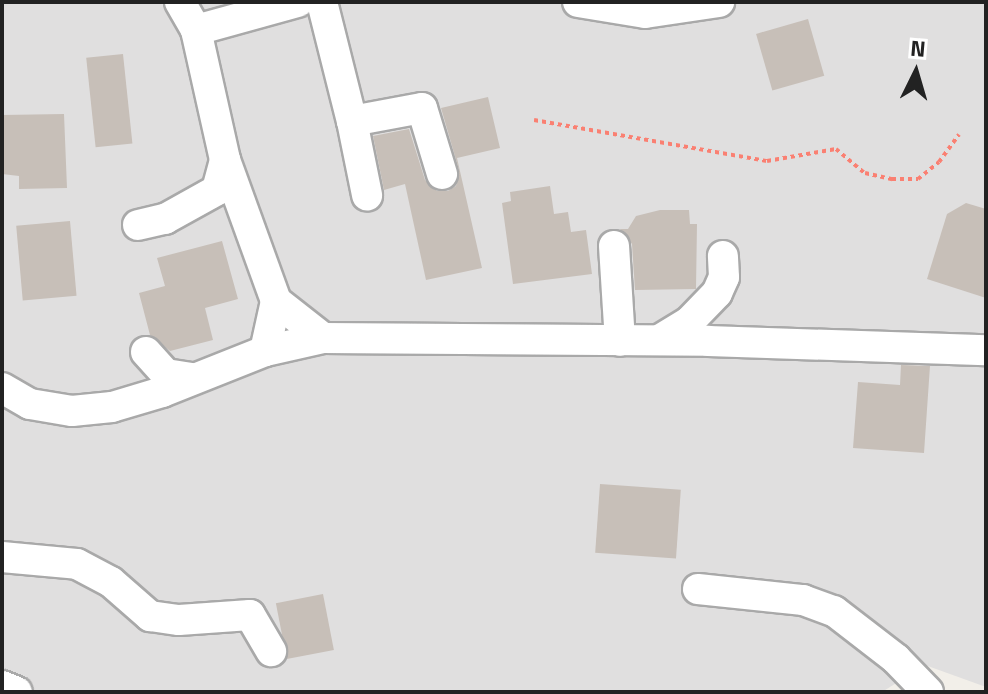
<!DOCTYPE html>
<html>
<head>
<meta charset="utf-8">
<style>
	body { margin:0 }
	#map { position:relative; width:988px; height:694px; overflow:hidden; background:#f2efe9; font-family:"Titillium Web",sans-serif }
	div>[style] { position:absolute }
	.residential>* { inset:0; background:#e0dfdf }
	.building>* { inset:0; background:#c7bfb8; transform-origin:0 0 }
	.path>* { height:4px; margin-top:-2px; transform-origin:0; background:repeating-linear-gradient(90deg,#fa8072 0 4px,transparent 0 8px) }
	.roads { filter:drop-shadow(2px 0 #a9a9a9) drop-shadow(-2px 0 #a9a9a9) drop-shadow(0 2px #a9a9a9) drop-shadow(0 -2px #a9a9a9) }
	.minor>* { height:30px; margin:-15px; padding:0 15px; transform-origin:15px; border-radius:15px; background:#fff }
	span { translate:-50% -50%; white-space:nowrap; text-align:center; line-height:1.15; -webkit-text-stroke:7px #fff; paint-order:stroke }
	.frame { position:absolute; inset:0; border:4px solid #222; pointer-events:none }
	.north { position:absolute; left:876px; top:32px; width:80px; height:80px; -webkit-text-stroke:6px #fff; paint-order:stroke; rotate:5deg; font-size:22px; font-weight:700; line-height:32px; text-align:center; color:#222 }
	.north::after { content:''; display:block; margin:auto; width:28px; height:36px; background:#222; clip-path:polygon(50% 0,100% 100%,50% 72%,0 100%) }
</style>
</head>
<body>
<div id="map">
	<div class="residential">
		<i style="clip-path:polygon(2px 2px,986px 2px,986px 687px,925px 665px,882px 692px,2px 692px)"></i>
	</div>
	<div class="building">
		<i style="left:808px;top:19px;width:59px;height:54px;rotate:74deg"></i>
		<i style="left:123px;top:54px;width:90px;height:37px;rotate:84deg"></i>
		<i style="clip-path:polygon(488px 97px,500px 148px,457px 158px,482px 268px,426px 280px,405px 184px,384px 190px,373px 136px,409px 129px,425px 180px,437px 191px,448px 191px,456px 186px,459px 170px,441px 108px)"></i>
		<i style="clip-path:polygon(64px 114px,67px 188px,19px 189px,19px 176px,2px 174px,2px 115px)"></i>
		<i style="clip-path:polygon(550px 186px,554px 214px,568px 212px,571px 232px,586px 230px,592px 274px,513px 284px,502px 203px,511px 201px,510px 192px)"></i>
		<i style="clip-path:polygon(966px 203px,986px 209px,986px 298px,927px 279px,947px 214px)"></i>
		<i style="clip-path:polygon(660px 210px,689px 210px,690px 224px,697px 224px,696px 289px,635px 290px,632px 244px,620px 229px,628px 229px,636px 216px)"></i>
		<i style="left:70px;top:221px;width:75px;height:54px;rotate:85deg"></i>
		<i style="clip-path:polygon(222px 241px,238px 299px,205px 308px,213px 340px,170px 351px,150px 335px,139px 293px,165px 286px,157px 258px)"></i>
		<i style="clip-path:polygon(901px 365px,930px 366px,924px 453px,853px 448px,858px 382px,900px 385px)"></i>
		<i style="left:600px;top:484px;width:81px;height:69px;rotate:4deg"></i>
		<i style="left:323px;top:594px;width:57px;height:48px;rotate:79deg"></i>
	</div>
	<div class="path">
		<i style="left:534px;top:120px;width:237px;rotate:10deg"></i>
		<i style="left:767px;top:161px;width:70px;rotate:-9.9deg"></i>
		<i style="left:836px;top:149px;width:38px;rotate:40deg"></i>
		<i style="left:865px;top:173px;width:28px;rotate:13deg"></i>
		<i style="left:892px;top:179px;width:26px"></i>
		<i style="left:918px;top:179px;width:27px;rotate:-39deg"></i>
		<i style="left:939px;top:162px;width:34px;rotate:-54deg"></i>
	</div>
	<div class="roads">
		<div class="minor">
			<i style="left:180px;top:2px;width:32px;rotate:60deg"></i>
			<i style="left:196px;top:30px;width:133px;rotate:77.4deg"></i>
			<i style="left:225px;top:160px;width:150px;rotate:70.1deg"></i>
			<i style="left:322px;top:2px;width:123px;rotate:75.9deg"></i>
			<i style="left:352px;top:121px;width:71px;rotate:-10.5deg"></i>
			<i style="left:422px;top:108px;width:69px;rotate:73.1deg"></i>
			<i style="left:578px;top:2px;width:68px;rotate:9.3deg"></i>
			<i style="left:645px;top:13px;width:75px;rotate:-8.5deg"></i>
			<i style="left:196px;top:30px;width:106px;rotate:-15.4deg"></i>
			<i style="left:352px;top:121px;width:76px;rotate:78.5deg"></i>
			<i style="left:138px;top:225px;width:28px;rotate:-13deg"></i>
			<i style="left:165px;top:219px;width:60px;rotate:-29.1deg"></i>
			<i style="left:217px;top:190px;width:31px;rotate:-75deg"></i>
			<i style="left:614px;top:246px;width:95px;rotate:86.4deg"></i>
			<i style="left:659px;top:340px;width:35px;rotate:-31deg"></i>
			<i style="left:689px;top:322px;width:40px;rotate:-46deg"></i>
			<i style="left:717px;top:293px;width:17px;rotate:-66deg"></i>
			<i style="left:724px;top:277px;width:21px;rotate:-93deg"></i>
			<i style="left:265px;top:351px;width:59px;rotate:-12.6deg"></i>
			<i style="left:146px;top:352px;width:30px;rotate:48deg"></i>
			<i style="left:166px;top:374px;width:26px;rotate:9deg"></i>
			<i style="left:2px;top:388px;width:32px;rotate:30deg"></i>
			<i style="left:30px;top:404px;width:43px;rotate:9.5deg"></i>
			<i style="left:72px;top:411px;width:40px;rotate:-5.7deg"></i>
			<i style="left:112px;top:407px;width:52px;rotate:-16.7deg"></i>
			<i style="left:162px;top:392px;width:111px;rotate:-21.7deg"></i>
			<i style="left:265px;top:351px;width:51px;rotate:-77.6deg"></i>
			<i style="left:276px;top:301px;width:60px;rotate:38.2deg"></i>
			<i style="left:323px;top:338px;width:385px;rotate:0.4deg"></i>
			<i style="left:708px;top:341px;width:278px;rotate:1.9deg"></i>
			<i style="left:2px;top:557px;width:75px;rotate:5.3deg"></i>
			<i style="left:77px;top:564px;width:38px;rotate:28deg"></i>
			<i style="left:111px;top:582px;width:52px;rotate:41.1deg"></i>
			<i style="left:150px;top:616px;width:29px;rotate:8deg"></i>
			<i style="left:179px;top:620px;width:71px;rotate:-4deg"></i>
			<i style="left:250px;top:615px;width:42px;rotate:59.7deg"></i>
			<i style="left:698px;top:589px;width:106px;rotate:6deg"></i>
			<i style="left:803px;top:600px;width:33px;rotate:20deg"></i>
			<i style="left:834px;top:611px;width:78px;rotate:37.7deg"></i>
			<i style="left:896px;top:659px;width:46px;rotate:45.9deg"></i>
			<i style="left:2px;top:686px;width:16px;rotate:22deg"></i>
		</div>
	</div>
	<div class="frame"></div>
	<div class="north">N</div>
</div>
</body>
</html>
